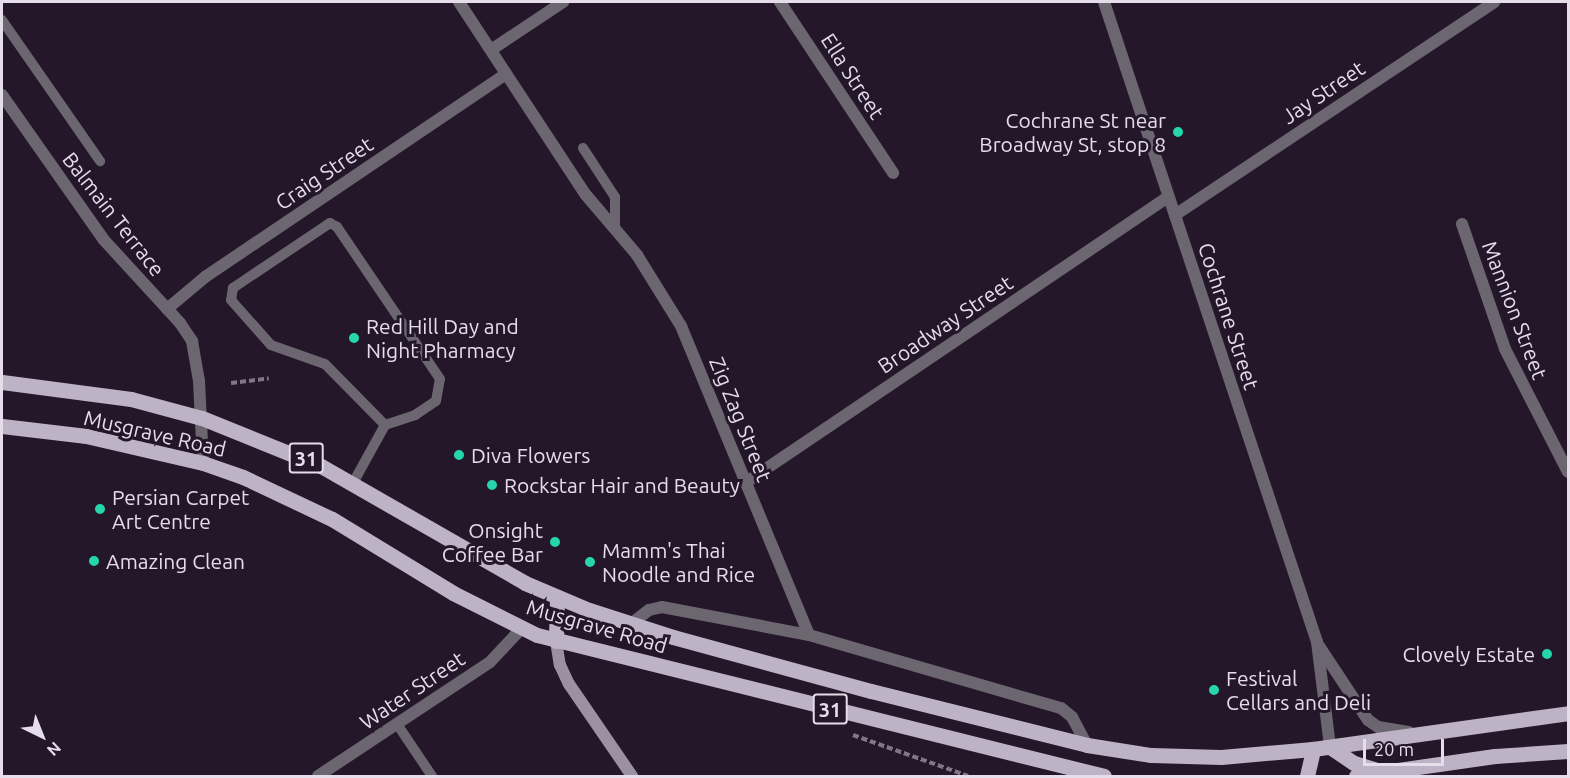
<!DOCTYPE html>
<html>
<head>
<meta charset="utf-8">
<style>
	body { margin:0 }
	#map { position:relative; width:1570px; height:778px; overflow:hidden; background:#231729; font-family:Ubuntu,sans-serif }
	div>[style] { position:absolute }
	.path>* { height:4px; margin-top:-2px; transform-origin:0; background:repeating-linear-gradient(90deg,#817686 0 6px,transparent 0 9px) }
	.service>* { height:10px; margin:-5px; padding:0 5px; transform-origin:5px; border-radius:5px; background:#6c6670 }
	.minor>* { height:12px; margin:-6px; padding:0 6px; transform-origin:6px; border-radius:6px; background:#6c6670 }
	.tertiary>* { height:12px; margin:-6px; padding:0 6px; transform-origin:6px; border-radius:6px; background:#6c6670 }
	.secondary>* { height:12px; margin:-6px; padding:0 6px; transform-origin:6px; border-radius:6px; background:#9b91a0 }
	.primary>* { height:15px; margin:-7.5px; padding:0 7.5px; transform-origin:7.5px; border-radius:7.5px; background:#beb2c6 }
	.dots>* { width:16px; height:16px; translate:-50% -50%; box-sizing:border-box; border:3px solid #231729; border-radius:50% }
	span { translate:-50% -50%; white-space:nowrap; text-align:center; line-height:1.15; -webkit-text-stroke:6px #231729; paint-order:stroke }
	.shield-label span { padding:2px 4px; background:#231729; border:2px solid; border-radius:4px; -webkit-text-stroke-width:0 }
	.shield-label { font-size:20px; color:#e5ddea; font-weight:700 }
	.street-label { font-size:21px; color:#e5ddea }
	.poi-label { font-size:21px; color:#e5ddea }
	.right { translate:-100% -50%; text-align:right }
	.left { translate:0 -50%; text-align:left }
	.frame { position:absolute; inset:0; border:3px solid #e5ddea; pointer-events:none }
	.north { position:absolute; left:12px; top:706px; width:60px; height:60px; -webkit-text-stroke:4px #231729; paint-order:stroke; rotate:137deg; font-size:16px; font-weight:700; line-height:24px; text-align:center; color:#e5ddea }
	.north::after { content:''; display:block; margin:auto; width:21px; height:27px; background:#e5ddea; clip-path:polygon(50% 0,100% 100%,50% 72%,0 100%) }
	.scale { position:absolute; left:1363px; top:739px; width:81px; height:27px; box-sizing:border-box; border:3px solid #e5ddea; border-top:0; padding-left:8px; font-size:18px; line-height:21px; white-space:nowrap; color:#e5ddea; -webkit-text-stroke:4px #231729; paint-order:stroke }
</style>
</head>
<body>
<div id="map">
	<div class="path">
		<i style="left:231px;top:383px;width:38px;rotate:-7deg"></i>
		<i style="left:853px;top:735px;width:122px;rotate:19.6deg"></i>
	</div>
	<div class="service">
		<i style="left:2px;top:20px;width:172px;rotate:55.2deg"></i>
		<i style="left:583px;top:148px;width:59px;rotate:56.9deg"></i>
		<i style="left:615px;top:197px;width:32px;rotate:90deg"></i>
		<i style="left:353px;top:483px;width:66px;rotate:-61.1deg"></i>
		<i style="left:385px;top:425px;width:32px;rotate:-18deg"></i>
		<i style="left:415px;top:415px;width:25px;rotate:-34deg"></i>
		<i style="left:436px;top:401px;width:22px;rotate:-80deg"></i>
		<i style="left:440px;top:379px;width:184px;rotate:-124.1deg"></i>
		<i style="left:337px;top:227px;width:8px;rotate:-150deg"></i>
		<i style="left:330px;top:223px;width:117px;rotate:146.2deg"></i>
		<i style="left:233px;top:288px;width:12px;rotate:99deg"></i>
		<i style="left:231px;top:300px;width:60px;rotate:48.4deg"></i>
		<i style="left:271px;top:345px;width:57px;rotate:19.4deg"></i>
		<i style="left:325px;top:364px;width:86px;rotate:45.5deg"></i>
		<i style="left:397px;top:724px;width:63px;rotate:56.1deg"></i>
	</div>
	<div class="minor">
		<i style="left:459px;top:2px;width:231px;rotate:56.7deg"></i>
		<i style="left:586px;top:195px;width:79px;rotate:49.6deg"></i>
		<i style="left:637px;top:255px;width:84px;rotate:58.2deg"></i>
		<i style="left:681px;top:326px;width:334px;rotate:67.5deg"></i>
		<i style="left:780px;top:2px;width:205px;rotate:56.5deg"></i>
		<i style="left:491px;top:50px;width:87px;rotate:-33.7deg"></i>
		<i style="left:1175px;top:215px;width:384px;rotate:-33.7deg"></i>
		<i style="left:1462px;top:224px;width:132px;rotate:71deg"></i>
		<i style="left:1505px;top:349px;width:138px;rotate:62.9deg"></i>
		<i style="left:167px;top:309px;width:50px;rotate:-40.1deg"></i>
		<i style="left:205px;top:277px;width:363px;rotate:-34deg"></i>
		<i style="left:745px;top:483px;width:511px;rotate:-34.06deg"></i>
		<i style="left:631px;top:624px;width:23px;rotate:-38deg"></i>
		<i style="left:649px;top:610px;width:13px;rotate:-13deg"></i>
		<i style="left:662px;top:607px;width:150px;rotate:10.8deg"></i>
		<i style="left:809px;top:635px;width:262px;rotate:16.2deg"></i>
		<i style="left:1061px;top:708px;width:14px;rotate:39deg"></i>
		<i style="left:1072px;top:717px;width:32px;rotate:62deg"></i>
		<i style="left:318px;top:776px;width:206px;rotate:-33.5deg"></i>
		<i style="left:490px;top:662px;width:45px;rotate:-46.8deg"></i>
	</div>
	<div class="tertiary">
		<i style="left:1104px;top:2px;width:675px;rotate:71.59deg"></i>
		<i style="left:1317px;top:642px;width:106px;rotate:82.9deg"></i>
		<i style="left:2px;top:95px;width:177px;rotate:54.9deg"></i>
		<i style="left:104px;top:240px;width:113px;rotate:47.5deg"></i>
		<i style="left:180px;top:323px;width:22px;rotate:56deg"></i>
		<i style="left:192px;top:341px;width:41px;rotate:80.1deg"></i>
		<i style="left:199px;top:381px;width:82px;rotate:87.2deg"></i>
		<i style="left:1319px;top:646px;width:89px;rotate:56.5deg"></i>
		<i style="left:1368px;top:720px;width:12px;rotate:35deg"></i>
		<i style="left:1378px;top:727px;width:31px;rotate:9deg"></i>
	</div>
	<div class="secondary">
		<i style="left:556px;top:641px;width:24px;rotate:81deg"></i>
		<i style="left:560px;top:665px;width:21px;rotate:65deg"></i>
		<i style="left:569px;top:684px;width:112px;rotate:55.6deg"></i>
	</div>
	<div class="primary">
		<i style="left:2px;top:382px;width:130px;rotate:7.5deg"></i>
		<i style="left:131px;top:399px;width:73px;rotate:15deg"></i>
		<i style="left:202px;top:418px;width:128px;rotate:22deg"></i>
		<i style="left:321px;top:466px;width:235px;rotate:29.8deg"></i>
		<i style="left:525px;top:583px;width:69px;rotate:22.9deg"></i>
		<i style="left:589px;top:610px;width:88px;rotate:17.8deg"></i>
		<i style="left:673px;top:637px;width:205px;rotate:15.3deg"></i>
		<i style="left:871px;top:691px;width:223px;rotate:14deg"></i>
		<i style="left:1087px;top:745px;width:65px;rotate:8.9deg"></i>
		<i style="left:1151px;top:755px;width:70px;rotate:1.6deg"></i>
		<i style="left:1221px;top:757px;width:92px;rotate:-5deg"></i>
		<i style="left:1313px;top:749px;width:258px;rotate:-8deg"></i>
		<i style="left:2px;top:426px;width:85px;rotate:6.8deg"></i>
		<i style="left:86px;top:436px;width:120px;rotate:13deg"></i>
		<i style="left:203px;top:463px;width:42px;rotate:19.3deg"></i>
		<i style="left:243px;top:477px;width:98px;rotate:25.3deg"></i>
		<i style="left:332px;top:519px;width:142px;rotate:31.4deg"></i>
		<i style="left:453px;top:593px;width:94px;rotate:26.6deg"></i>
		<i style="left:537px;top:635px;width:584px;rotate:13.96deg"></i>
		<i style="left:556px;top:641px;width:44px;rotate:-88.7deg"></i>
		<i style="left:1330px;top:747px;width:29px;rotate:34deg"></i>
		<i style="left:1354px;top:763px;width:27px;rotate:17deg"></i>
		<i style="left:1307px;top:776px;width:28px;rotate:-77deg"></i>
		<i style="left:1356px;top:776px;width:140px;rotate:-8.2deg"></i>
		<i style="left:1495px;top:756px;width:73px;rotate:-3.9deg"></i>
	</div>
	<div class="dots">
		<i style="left:1178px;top:132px;background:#27d5ad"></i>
		<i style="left:354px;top:338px;background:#27d5ad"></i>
		<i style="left:459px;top:455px;background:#27d5ad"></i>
		<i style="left:492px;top:485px;background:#27d5ad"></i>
		<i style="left:100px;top:509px;background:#27d5ad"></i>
		<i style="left:555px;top:542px;background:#27d5ad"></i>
		<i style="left:94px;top:561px;background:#27d5ad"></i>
		<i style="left:590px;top:562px;background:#27d5ad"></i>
		<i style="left:1547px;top:654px;background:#27d5ad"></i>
		<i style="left:1214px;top:690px;background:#27d5ad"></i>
	</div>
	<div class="shield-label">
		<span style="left:306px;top:458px">31</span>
		<span style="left:830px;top:709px">31</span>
	</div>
	<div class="street-label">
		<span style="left:853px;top:76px;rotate:57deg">Ella Street</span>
		<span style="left:1323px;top:92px;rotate:-34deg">Jay Street</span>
		<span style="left:324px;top:173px;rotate:-34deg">Craig Street</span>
		<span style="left:114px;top:214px;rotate:52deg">Balmain Terrace</span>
		<span style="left:1515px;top:310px;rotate:69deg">Mannion Street</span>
		<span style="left:1229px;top:316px;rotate:72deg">Cochrane Street</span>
		<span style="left:945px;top:324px;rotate:-34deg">Broadway Street</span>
		<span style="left:741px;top:419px;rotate:68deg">Zig Zag Street</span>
		<span style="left:155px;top:433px;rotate:13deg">Musgrave Road</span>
		<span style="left:597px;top:626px;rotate:16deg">Musgrave Road</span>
		<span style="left:412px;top:690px;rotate:-34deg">Water Street</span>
	</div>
	<div class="poi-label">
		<span class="right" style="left:1166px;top:132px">Cochrane St near<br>Broadway St, stop 8</span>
		<span class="left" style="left:366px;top:338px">Red Hill Day and<br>Night Pharmacy</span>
		<span class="left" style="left:471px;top:455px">Diva Flowers</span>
		<span class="left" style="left:504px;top:485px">Rockstar Hair and Beauty</span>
		<span class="left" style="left:112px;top:509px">Persian Carpet<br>Art Centre</span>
		<span class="right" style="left:543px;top:542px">Onsight<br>Coffee Bar</span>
		<span class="left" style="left:602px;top:562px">Mamm's Thai<br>Noodle and Rice</span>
		<span class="left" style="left:106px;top:561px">Amazing Clean</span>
		<span class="right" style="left:1535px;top:654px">Clovely Estate</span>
		<span class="left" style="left:1226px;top:690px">Festival<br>Cellars and Deli</span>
	</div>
	<div class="frame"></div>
	<div class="north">N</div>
	<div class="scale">20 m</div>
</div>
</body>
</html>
